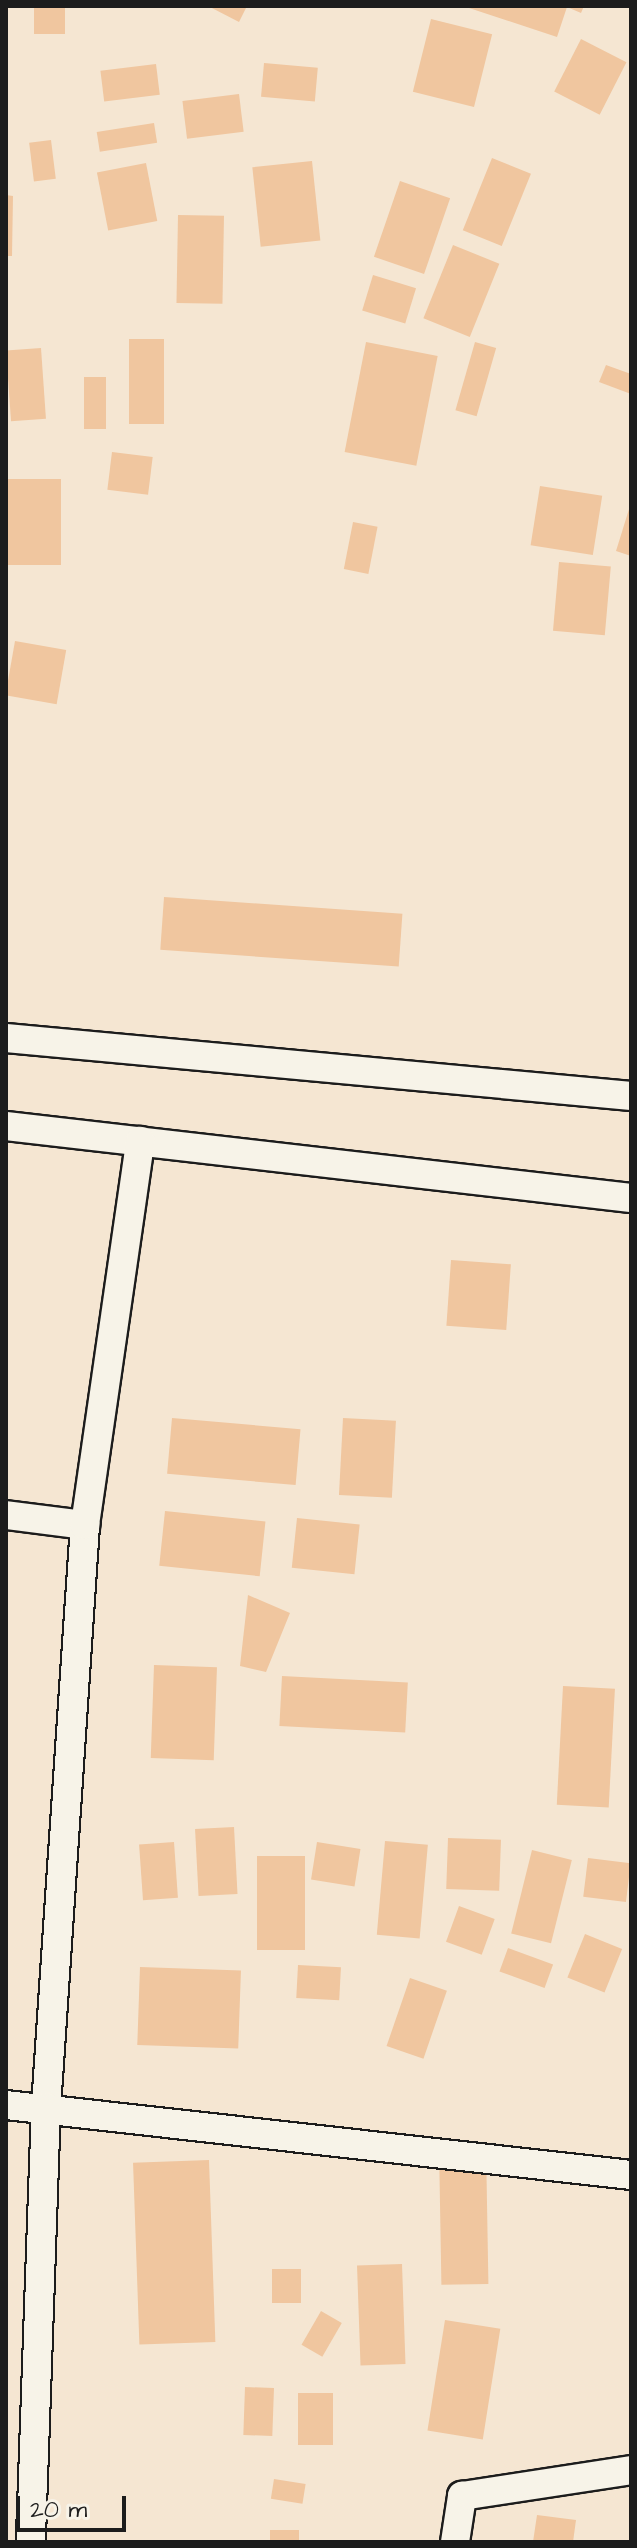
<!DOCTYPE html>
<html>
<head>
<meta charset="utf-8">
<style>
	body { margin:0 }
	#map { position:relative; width:637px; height:2548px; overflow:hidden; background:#f5e6d2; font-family:"Architects Daughter",sans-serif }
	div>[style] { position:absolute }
	.building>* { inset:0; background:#f0c69f; transform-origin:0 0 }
	.roads { filter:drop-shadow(2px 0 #1c1c1c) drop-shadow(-2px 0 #1c1c1c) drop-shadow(0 2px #1c1c1c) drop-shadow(0 -2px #1c1c1c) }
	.street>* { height:28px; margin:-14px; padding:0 14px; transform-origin:14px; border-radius:14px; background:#f7f3e8 }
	span { translate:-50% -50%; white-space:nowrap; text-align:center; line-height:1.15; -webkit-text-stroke:8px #f7f3e8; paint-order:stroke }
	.frame { position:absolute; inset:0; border:8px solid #1c1c1c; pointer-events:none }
	.scale { position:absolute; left:16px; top:2496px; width:110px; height:36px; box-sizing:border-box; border:4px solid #1c1c1c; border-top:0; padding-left:10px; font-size:24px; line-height:28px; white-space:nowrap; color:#1c1c1c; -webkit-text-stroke:6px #f7f3e8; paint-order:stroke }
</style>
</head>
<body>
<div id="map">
	<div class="building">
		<i style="left:34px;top:6px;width:31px;height:28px"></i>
		<i style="clip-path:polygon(208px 6px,247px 6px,239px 22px)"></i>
		<i style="clip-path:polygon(463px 6px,584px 6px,581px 13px,567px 7px,557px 37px)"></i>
		<i style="left:431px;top:19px;width:63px;height:75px;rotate:14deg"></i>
		<i style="left:581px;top:39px;width:51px;height:59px;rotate:27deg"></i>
		<i style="left:264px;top:63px;width:54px;height:34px;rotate:5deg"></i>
		<i style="left:156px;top:64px;width:31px;height:56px;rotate:83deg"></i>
		<i style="left:239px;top:94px;width:38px;height:57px;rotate:83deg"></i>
		<i style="left:154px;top:123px;width:20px;height:58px;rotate:81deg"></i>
		<i style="left:51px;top:140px;width:39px;height:22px;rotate:83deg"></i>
		<i style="left:492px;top:158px;width:42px;height:78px;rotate:22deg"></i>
		<i style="left:312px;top:161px;width:80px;height:60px;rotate:84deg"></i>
		<i style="left:146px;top:163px;width:59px;height:50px;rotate:79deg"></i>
		<i style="left:400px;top:181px;width:53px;height:80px;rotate:19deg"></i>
		<i style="clip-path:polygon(6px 195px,13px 196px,12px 256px,6px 256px)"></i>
		<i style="left:178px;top:215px;width:46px;height:88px;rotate:1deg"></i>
		<i style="left:453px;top:245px;width:50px;height:79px;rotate:22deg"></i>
		<i style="left:373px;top:275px;width:45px;height:37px;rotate:17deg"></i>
		<i style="left:129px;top:339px;width:35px;height:85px"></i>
		<i style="left:366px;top:342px;width:73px;height:112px;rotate:11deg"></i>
		<i style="left:475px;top:342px;width:22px;height:71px;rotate:16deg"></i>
		<i style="left:41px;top:348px;width:71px;height:35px;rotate:86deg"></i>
		<i style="clip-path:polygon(606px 365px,631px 374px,631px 394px,599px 382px)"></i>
		<i style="left:84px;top:377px;width:22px;height:52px"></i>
		<i style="left:112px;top:452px;width:41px;height:38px;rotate:7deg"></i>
		<i style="left:6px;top:479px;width:55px;height:86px"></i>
		<i style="left:540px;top:486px;width:63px;height:60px;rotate:9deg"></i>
		<i style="clip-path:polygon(630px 506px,631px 506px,631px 556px,616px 551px)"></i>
		<i style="left:353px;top:522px;width:25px;height:48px;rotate:11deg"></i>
		<i style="left:559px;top:562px;width:52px;height:69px;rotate:5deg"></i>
		<i style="left:15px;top:641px;width:52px;height:55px;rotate:10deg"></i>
		<i style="left:164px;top:897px;width:239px;height:53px;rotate:4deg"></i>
		<i style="left:451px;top:1260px;width:60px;height:66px;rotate:4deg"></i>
		<i style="left:172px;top:1418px;width:129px;height:56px;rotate:5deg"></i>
		<i style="left:343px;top:1418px;width:53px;height:77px;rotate:3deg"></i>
		<i style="left:165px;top:1511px;width:101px;height:55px;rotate:6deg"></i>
		<i style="left:297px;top:1518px;width:63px;height:50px;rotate:6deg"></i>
		<i style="clip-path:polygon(248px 1595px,290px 1613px,266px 1672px,240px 1666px)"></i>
		<i style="left:154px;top:1665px;width:63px;height:93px;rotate:2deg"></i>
		<i style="left:282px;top:1676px;width:126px;height:50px;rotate:3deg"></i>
		<i style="left:563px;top:1686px;width:52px;height:119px;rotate:3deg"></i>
		<i style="left:234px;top:1827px;width:67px;height:39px;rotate:87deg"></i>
		<i style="left:448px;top:1838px;width:53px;height:51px;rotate:2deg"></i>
		<i style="left:385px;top:1841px;width:43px;height:94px;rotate:5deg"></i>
		<i style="left:174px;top:1842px;width:56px;height:35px;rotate:86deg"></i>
		<i style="left:317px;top:1842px;width:44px;height:38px;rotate:9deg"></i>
		<i style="left:532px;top:1850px;width:41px;height:86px;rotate:14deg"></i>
		<i style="left:257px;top:1856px;width:48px;height:94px"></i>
		<i style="left:588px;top:1858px;width:43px;height:39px;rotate:7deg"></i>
		<i style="left:459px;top:1906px;width:38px;height:38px;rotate:20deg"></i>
		<i style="left:585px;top:1934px;width:40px;height:47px;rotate:22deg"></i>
		<i style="left:508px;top:1948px;width:48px;height:25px;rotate:20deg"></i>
		<i style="left:298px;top:1965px;width:43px;height:33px;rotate:3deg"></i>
		<i style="left:140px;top:1967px;width:101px;height:78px;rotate:2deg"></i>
		<i style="left:410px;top:1978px;width:39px;height:72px;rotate:19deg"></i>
		<i style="left:486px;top:2146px;width:138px;height:47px;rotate:89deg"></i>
		<i style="left:209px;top:2160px;width:182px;height:76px;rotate:88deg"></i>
		<i style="left:402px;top:2264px;width:100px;height:45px;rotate:88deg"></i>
		<i style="left:272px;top:2269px;width:29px;height:34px"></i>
		<i style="left:321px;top:2311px;width:24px;height:39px;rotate:30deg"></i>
		<i style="left:445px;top:2320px;width:56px;height:112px;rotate:9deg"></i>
		<i style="left:245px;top:2387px;width:29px;height:48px;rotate:2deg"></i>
		<i style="left:298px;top:2393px;width:35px;height:52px"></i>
		<i style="left:274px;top:2479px;width:32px;height:20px;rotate:9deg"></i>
		<i style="clip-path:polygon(537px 2515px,576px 2520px,573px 2542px,533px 2542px)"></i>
		<i style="left:270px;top:2530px;width:29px;height:12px"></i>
	</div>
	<div class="roads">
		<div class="street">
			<i style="left:6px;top:1038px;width:628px;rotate:5.3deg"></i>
			<i style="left:6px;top:1126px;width:629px;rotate:6.57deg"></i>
			<i style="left:6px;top:1515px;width:80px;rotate:7.2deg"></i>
			<i style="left:85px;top:1525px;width:583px;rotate:93.83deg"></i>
			<i style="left:46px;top:2107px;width:435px;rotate:92deg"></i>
			<i style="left:85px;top:1525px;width:388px;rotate:-81.8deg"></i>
			<i style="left:6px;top:2105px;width:629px;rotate:6.39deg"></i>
			<i style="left:455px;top:2542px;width:47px;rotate:-81.3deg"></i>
			<i style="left:462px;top:2496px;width:171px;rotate:-8.7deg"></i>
		</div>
	</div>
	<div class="frame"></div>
	<div class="scale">20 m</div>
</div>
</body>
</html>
